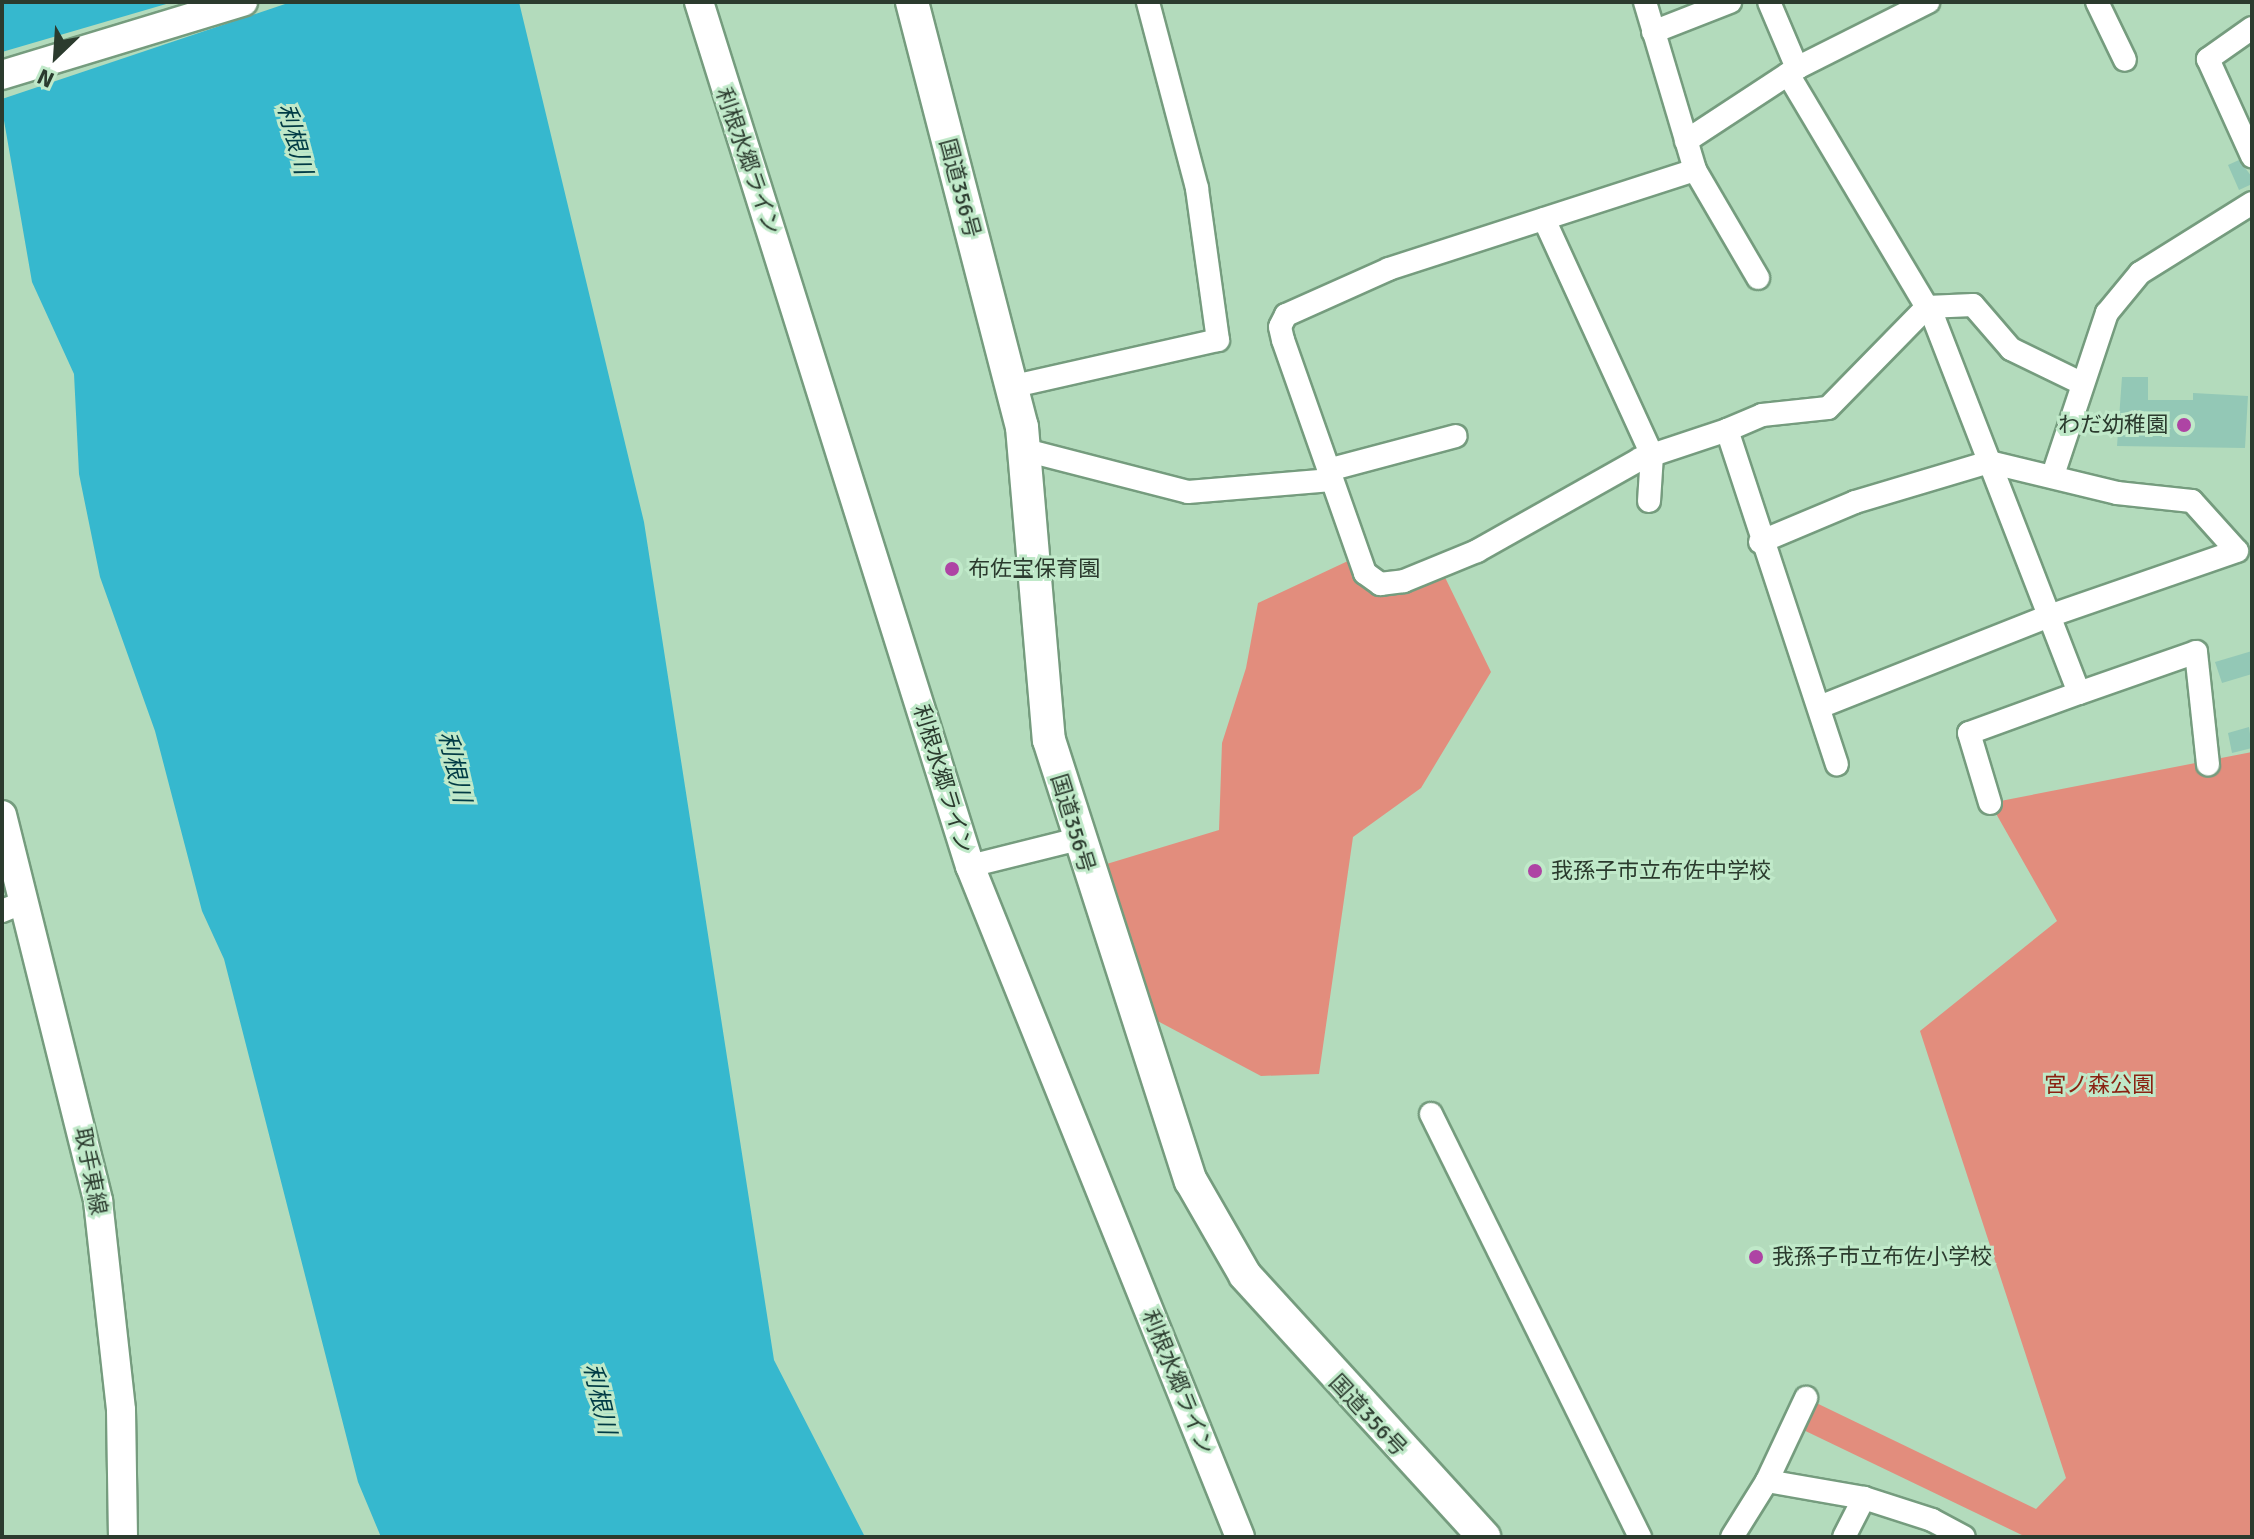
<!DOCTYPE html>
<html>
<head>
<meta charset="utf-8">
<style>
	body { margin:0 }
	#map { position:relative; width:2254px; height:1539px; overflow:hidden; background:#b3dbbc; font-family:Signika,"Noto Sans JP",sans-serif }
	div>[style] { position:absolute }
	.green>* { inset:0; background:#e28d7d }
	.water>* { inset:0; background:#36b8ce }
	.pier>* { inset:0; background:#b3dbbc }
	.building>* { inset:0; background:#93c8b6 }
	.roads { filter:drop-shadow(2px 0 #759c7e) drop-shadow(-2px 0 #759c7e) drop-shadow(0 2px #759c7e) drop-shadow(0 -2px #759c7e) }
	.minor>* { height:22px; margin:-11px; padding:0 11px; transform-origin:11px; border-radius:11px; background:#fff }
	.major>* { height:28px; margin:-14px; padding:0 14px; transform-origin:14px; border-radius:14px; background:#fff }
	.highway>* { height:32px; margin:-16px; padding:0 16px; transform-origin:16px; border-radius:16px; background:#fff }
	.dots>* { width:22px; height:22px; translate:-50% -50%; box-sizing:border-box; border:4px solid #c0e9c9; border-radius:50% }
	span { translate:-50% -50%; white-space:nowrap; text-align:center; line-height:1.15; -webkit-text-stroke:6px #c0e9c9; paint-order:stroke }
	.street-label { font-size:22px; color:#2b3b2e }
	.poi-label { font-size:22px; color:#2b3b2e }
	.right { translate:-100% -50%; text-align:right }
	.left { translate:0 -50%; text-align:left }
	.park-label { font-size:22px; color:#8a2212 }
	.water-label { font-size:24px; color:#003b45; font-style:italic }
	.frame { position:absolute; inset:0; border:4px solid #2b3b2e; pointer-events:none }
	.north { position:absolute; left:16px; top:16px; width:80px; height:80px; -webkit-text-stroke:6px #c0e9c9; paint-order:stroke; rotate:205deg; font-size:22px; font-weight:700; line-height:32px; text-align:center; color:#2b3b2e }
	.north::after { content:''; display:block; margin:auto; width:28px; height:36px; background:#2b3b2e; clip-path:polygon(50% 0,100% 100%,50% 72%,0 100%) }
</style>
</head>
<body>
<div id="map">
	<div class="green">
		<i style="clip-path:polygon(1365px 553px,1387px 582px,1440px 567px,1491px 672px,1421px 788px,1353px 837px,1319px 1074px,1261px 1076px,1150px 1017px,1100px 866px,1219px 830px,1222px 743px,1246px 668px,1258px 603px)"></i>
		<i style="clip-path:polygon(2252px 752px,2252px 1537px,2026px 1537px,1793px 1425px,1806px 1398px,2036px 1509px,2066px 1478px,1920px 1031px,2057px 921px,1990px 803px)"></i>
	</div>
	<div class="water">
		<i style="clip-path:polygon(2px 2px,519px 2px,644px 522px,774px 1360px,865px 1537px,381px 1537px,358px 1482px,224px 959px,202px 911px,155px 731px,100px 577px,79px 474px,74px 374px,32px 282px,2px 109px)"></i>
	</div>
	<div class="pier">
		<i style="clip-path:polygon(173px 2px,291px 2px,2px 99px,2px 52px)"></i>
	</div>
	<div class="building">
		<i style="clip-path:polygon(2239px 160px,2252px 177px,2252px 184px,2239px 190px,2228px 165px)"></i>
		<i style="clip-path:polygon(2122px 377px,2148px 377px,2148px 400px,2193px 400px,2193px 393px,2248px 396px,2245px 448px,2117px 446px)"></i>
		<i style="clip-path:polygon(2252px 651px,2252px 674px,2222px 683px,2215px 662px)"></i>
		<i style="clip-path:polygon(2249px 727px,2252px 748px,2232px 753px,2228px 733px)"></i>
	</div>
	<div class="roads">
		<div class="minor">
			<i style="left:1645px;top:2px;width:175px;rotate:73.4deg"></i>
			<i style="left:1695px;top:170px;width:125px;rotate:59.7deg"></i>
			<i style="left:1769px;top:2px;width:72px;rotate:67deg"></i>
			<i style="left:2097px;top:2px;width:64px;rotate:64.2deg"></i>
			<i style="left:2252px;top:28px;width:54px;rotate:144.8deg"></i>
			<i style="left:2208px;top:59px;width:107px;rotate:65.6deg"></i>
			<i style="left:1653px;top:32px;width:83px;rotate:-21.3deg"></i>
			<i style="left:1788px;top:74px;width:285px;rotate:59.2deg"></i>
			<i style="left:1934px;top:319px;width:401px;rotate:68.8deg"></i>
			<i style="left:2079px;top:693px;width:117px;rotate:160deg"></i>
			<i style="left:1969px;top:733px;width:73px;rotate:73.3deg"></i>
			<i style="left:1686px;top:141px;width:133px;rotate:-33.3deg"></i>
			<i style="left:1797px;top:68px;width:147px;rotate:-26.7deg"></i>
			<i style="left:1695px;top:170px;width:322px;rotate:162.1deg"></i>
			<i style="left:1389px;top:269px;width:113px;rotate:155.9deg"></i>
			<i style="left:1286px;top:315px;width:13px;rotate:117deg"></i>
			<i style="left:1280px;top:327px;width:13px;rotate:77deg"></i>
			<i style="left:1283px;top:340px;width:247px;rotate:70.6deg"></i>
			<i style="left:1365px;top:573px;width:19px;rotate:36deg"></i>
			<i style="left:1380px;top:584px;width:24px;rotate:-7deg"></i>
			<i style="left:1404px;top:581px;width:79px;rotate:-22.3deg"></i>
			<i style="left:1477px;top:551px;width:187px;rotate:-29.4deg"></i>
			<i style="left:1640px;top:459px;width:92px;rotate:-18.4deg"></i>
			<i style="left:1727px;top:430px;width:352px;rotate:71.8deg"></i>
			<i style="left:1544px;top:219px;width:260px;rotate:65.4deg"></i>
			<i style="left:1652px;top:455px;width:46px;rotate:93.7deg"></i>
			<i style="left:1014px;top:386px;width:209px;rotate:-12.7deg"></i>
			<i style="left:1218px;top:340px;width:153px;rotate:-97.9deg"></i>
			<i style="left:1197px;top:188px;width:192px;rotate:-104.8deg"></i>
			<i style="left:1727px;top:430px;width:38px;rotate:-23deg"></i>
			<i style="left:1762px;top:415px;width:66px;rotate:-6.1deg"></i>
			<i style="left:1828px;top:408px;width:141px;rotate:-45.6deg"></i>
			<i style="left:1927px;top:307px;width:46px;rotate:-2.5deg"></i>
			<i style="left:1973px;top:305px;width:58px;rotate:49.2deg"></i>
			<i style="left:2011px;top:349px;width:78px;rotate:25.9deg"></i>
			<i style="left:1025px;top:450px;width:168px;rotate:14.4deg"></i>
			<i style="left:1188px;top:492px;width:144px;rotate:-4.8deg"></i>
			<i style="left:1328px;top:470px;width:132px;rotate:-14.9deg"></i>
			<i style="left:2053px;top:475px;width:171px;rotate:-71.6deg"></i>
			<i style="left:2107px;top:313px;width:52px;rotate:-50.5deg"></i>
			<i style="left:2140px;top:273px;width:132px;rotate:-32deg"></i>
			<i style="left:1760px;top:542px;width:103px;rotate:-22.8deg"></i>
			<i style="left:1855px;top:502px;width:140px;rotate:-16.6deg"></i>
			<i style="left:1989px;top:462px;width:132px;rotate:13.6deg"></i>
			<i style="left:2117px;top:493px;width:75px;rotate:6.1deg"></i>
			<i style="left:2192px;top:501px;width:67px;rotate:48deg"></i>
			<i style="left:2237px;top:551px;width:199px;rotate:160.9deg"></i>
			<i style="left:2049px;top:616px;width:247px;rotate:158.4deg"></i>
			<i style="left:2079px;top:693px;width:124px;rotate:-19.3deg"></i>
			<i style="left:2196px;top:652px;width:113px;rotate:83.9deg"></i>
			<i style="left:970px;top:866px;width:111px;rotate:-14deg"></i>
			<i style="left:2px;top:911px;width:24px;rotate:-22deg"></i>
			<i style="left:1431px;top:1114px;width:472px;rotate:63.7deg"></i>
			<i style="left:1767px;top:1481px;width:98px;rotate:9.9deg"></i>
			<i style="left:1864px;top:1498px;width:71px;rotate:17.9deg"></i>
			<i style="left:1932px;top:1520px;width:36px;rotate:28deg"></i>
			<i style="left:1732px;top:1537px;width:66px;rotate:-58deg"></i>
			<i style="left:1767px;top:1481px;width:92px;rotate:-64.8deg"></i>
			<i style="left:1844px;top:1537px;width:44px;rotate:-62.9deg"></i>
		</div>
		<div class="major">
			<i style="left:699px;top:2px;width:906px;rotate:72.59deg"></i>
			<i style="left:970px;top:866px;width:723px;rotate:68.08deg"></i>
			<i style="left:2px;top:75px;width:252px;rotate:-16.9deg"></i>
			<i style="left:2px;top:815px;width:398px;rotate:76deg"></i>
			<i style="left:98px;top:1201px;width:210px;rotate:83.7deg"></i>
			<i style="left:121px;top:1410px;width:127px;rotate:89.1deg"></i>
		</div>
		<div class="highway">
			<i style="left:912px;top:2px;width:439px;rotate:75.5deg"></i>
			<i style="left:1022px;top:427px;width:314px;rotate:85.1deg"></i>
			<i style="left:1049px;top:740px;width:463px;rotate:72.2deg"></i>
			<i style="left:1191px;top:1181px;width:108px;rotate:60.1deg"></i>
			<i style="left:1245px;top:1275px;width:355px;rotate:47.6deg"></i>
		</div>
	</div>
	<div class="dots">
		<i style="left:2184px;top:425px;background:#ae44a4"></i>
		<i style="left:952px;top:569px;background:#ae44a4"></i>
		<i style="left:1535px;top:871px;background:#ae44a4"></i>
		<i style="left:1756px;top:1257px;background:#ae44a4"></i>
	</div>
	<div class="street-label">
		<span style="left:748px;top:161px;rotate:71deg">利根水郷ライン</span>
		<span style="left:960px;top:188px;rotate:75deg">国道356号</span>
		<span style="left:943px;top:779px;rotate:73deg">利根水郷ライン</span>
		<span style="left:1073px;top:823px;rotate:73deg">国道356号</span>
		<span style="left:91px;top:1171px;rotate:79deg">取手東線</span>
		<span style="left:1178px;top:1382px;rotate:68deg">利根水郷ライン</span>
		<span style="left:1368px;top:1415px;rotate:47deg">国道356号</span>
	</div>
	<div class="poi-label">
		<span class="right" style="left:2168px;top:425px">わだ幼稚園</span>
		<span class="left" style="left:968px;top:569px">布佐宝保育園</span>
		<span class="left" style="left:1551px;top:871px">我孫子市立布佐中学校</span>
		<span class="left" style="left:1772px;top:1257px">我孫子市立布佐小学校</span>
	</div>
	<div class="park-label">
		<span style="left:2099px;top:1085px">宮ノ森公園</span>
	</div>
	<div class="water-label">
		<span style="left:294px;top:139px;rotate:75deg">利根川</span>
		<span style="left:454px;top:767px;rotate:77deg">利根川</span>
		<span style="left:599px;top:1399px;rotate:77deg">利根川</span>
	</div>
	<div class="frame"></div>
	<div class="north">N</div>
</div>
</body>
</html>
